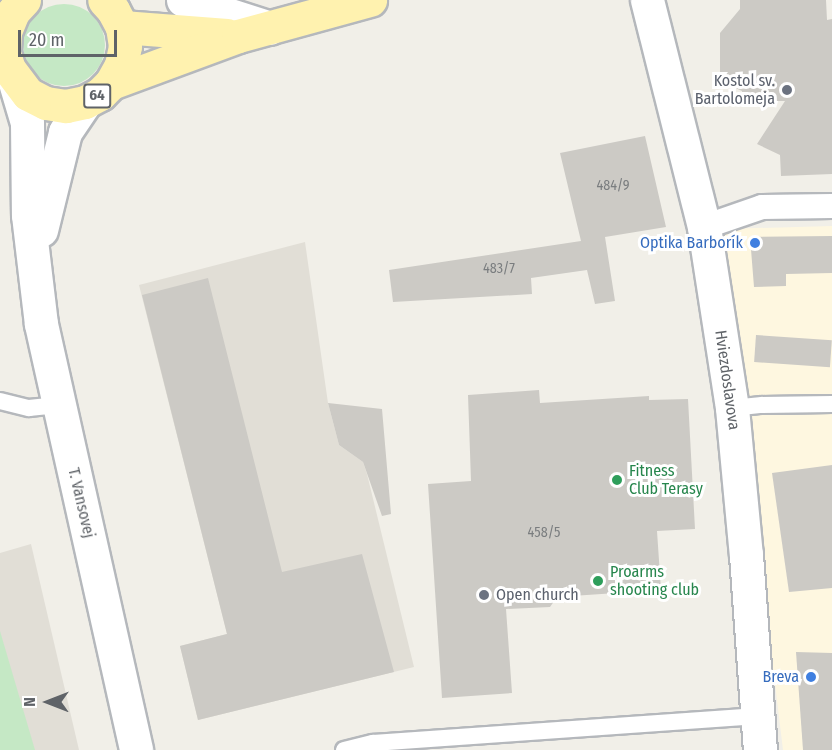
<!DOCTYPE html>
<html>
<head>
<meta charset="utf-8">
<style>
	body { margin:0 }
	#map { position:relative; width:832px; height:750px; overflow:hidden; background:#f1efe8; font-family:"Fira Sans Condensed",sans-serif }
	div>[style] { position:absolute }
	.commercial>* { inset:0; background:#fef7e0 }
	.education>* { inset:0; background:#e1ded6 }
	.green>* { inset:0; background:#c5e8c5 }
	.round { border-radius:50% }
	.building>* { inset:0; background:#cccac5; transform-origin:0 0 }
	.roads { filter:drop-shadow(2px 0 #b5b8bc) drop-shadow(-2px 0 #b5b8bc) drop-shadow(0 2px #b5b8bc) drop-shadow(0 -2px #b5b8bc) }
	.service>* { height:16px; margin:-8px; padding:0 8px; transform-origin:8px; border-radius:8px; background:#fff }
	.pedestrian>* { height:24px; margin:-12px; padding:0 12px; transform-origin:12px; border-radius:12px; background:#fff }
	.minor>* { height:33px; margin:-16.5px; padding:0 16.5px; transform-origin:16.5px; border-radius:16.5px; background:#fff }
	.tertiary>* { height:33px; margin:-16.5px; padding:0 16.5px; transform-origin:16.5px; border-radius:16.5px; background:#fff }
	.primary>* { height:33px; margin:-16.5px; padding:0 16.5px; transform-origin:16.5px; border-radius:16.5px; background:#fff2af }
	.dots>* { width:16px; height:16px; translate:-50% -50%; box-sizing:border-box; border:3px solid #fff; border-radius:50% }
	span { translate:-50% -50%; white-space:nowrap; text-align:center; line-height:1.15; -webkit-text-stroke:6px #fff; paint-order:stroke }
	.number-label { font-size:14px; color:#7a7d7f }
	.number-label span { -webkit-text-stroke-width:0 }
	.shield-label span { padding:2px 4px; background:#fff; border:2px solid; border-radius:4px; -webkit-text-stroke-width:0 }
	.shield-label { font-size:15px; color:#5f6368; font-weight:700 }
	.worship-label { font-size:16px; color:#5b616d }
	.right { translate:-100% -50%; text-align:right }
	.left { translate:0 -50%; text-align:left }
	.shop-label { font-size:16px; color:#366cbe }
	.street-label { font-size:16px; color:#5f6368 }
	.leisure-label { font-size:16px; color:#27864d }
	.north { position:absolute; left:18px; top:672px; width:60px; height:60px; -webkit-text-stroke:4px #fff; paint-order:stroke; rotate:270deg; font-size:16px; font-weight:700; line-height:24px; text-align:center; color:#5f6368 }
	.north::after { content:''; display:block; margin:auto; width:21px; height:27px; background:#5f6368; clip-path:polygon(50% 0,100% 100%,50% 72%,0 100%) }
	.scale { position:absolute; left:18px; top:30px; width:99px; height:27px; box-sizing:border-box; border:3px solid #5f6368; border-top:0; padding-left:8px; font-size:18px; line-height:21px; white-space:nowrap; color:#5f6368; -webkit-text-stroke:4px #fff; paint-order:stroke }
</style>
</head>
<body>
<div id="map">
	<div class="commercial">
		<i style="clip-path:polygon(832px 226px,832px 750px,783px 750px,720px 229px)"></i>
	</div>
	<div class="education">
		<i style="clip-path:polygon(305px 242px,328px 403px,339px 445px,363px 462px,367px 474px,414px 667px,198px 720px,180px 646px,227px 634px,139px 285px)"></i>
		<i style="clip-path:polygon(31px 544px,79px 750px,0 750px,0 553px)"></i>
	</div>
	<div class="green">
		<i class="round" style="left:23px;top:4px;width:82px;height:82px"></i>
		<i style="clip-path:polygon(0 631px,35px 750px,0 750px)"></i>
	</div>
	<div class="building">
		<i style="clip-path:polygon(740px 0,826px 0,827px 20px,832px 19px,832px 174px,781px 176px,780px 155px,757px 144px,785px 101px,759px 101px,759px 96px,742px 97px,742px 91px,720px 81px,720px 33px,740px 9px)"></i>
		<i style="clip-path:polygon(645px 136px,666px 227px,605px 237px,615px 301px,595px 304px,587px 270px,531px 278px,532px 294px,393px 302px,389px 270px,581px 241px,560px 153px)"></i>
		<i style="clip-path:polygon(832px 236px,832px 273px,786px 274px,786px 286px,754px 287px,750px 237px)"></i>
		<i style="clip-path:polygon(208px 278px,282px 572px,362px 554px,394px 672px,198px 720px,180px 646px,227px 634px,142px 295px)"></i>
		<i style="left:756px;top:335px;width:76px;height:27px;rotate:4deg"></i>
		<i style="clip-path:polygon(539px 390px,540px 403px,649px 396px,649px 400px,688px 399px,695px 529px,657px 531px,661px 590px,557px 597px,550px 607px,506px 609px,512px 693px,442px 698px,428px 484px,471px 481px,468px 395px)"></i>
		<i style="clip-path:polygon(328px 403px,382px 409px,391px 514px,382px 516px,363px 462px,339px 445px)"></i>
		<i style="clip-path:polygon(832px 465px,832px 588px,789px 592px,772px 473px)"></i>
		<i style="clip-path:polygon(796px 652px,832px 653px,832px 750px,803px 750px)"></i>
	</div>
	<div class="roads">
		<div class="service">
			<i style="left:0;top:401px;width:30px;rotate:14deg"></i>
			<i style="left:29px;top:408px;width:29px;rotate:-6deg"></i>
			<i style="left:732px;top:408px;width:30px;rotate:-6deg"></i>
			<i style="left:762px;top:405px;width:70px;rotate:-0.8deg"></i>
			<i style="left:344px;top:750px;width:30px;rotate:-14deg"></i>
			<i style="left:373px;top:743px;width:386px;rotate:-4deg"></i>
		</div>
		<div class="pedestrian">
			<i style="left:704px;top:227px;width:61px;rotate:-19deg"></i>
			<i style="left:762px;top:207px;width:70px;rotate:-0.8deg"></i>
		</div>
		<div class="minor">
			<i style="left:14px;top:79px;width:46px;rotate:73.5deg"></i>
			<i style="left:27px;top:123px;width:92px;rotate:89.4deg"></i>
			<i style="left:28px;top:215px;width:110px;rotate:83.2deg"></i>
			<i style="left:41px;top:324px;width:436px;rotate:77.4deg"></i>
			<i style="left:41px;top:230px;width:101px;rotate:-76.2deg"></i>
			<i style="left:65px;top:132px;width:36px;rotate:-56deg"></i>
		</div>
		<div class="tertiary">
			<i style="left:183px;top:0;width:91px;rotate:17.8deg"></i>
			<i style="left:647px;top:0;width:234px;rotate:75.9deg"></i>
			<i style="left:704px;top:227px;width:183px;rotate:81.2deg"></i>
			<i style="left:732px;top:408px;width:148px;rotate:84.6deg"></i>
			<i style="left:746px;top:555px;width:196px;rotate:85.9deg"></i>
		</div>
		<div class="primary">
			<i style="left:24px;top:0;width:16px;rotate:133deg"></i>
			<i style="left:13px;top:12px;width:22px;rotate:112deg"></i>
			<i style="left:5px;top:32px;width:21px;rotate:93deg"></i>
			<i style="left:4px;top:53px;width:17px;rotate:73deg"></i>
			<i style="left:9px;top:69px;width:31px;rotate:53deg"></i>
			<i style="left:28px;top:94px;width:20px;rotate:27deg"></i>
			<i style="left:46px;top:103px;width:20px;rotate:9deg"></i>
			<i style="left:66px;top:106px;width:19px;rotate:-12deg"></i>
			<i style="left:85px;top:102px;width:17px;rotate:-28deg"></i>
			<i style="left:100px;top:94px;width:16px;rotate:-45deg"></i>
			<i style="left:111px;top:83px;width:21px;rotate:-61deg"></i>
			<i style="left:121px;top:65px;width:19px;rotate:-78deg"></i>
			<i style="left:125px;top:46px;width:19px;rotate:-99deg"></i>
			<i style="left:122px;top:27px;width:19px;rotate:-118deg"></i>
			<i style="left:113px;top:10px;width:13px;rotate:-132deg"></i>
			<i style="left:122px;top:27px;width:105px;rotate:4.4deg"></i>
			<i style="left:111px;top:83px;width:135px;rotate:-20.3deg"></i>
			<i style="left:238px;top:36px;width:137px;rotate:-15.3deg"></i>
		</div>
	</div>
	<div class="dots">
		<i style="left:787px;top:90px;background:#6b7280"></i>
		<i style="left:755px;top:243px;background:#3f7fe0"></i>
		<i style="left:617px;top:480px;background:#2e9e5b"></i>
		<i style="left:598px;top:581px;background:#2e9e5b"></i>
		<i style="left:484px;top:595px;background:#6b7280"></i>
		<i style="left:811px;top:677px;background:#3f7fe0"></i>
	</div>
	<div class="number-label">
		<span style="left:613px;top:186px">484/9</span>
		<span style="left:499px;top:269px">483/7</span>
		<span style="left:544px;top:533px">458/5</span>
	</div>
	<div class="shield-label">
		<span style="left:97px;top:96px">64</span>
	</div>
	<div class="worship-label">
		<span class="right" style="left:775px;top:90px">Kostol sv.<br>Bartolomeja</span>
		<span class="left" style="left:496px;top:595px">Open church</span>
	</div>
	<div class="shop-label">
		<span class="right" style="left:743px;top:243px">Optika Barborík</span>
		<span class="right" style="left:799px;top:677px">Breva</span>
	</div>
	<div class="street-label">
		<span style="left:727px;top:380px;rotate:82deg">Hviezdoslavova</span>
		<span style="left:81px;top:503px;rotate:77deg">T. Vansovej</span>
	</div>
	<div class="leisure-label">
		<span class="left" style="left:629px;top:480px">Fitness<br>Club Terasy</span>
		<span class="left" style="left:610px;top:581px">Proarms<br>shooting club</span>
	</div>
	<div class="north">N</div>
	<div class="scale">20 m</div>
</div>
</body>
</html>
